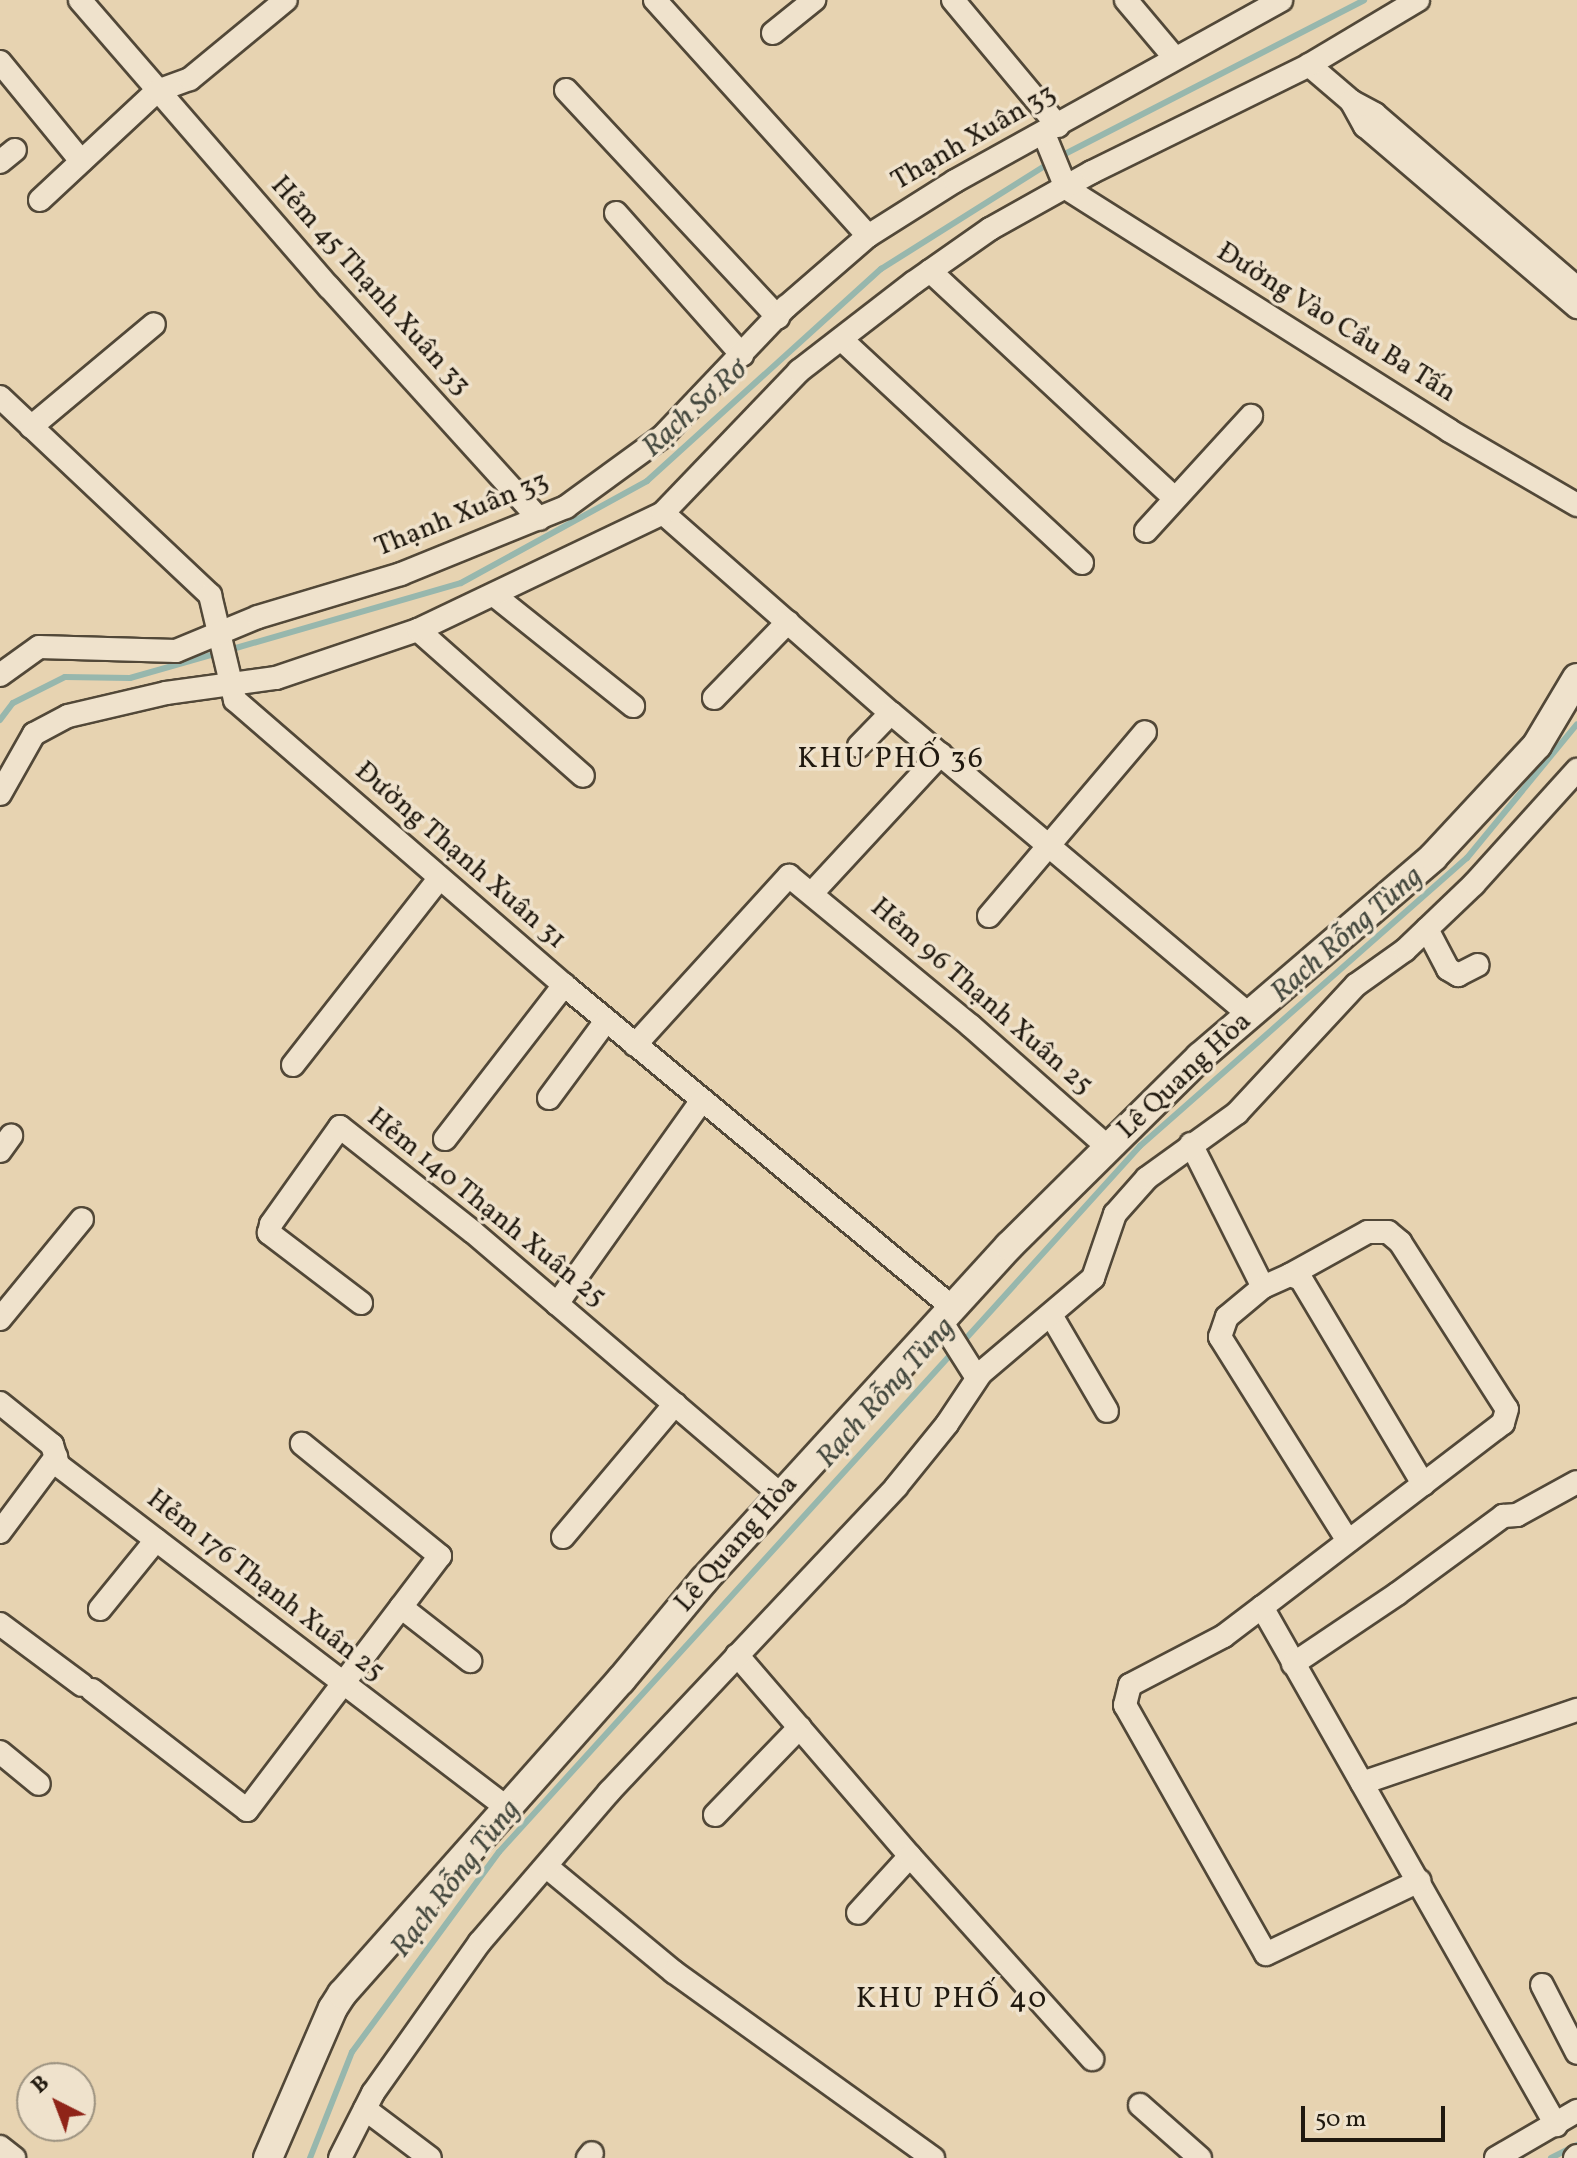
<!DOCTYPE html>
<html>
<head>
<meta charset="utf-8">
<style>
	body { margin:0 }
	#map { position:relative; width:1577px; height:2158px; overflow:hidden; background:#e7d3b1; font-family:Vollkorn,serif }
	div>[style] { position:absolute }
	.stream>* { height:6px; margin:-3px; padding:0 3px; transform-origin:3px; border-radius:3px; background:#97b7ad }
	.roads { filter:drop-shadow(2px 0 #524838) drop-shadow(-2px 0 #524838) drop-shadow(0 2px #524838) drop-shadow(0 -2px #524838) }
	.minor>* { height:22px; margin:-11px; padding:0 11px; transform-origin:11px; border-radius:11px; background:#efe2cc }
	.tertiary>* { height:28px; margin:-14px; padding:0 14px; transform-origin:14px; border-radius:14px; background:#efe2cc }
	span { translate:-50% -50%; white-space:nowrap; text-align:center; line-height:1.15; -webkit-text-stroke:7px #efe2cc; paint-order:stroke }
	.street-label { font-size:28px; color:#20190f }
	.water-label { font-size:30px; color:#44483e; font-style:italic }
	.neighbourhood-label { font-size:30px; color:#20190f; letter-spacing:2px }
	.north { position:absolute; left:16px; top:2062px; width:80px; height:80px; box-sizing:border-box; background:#efe2cc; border:2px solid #9c9280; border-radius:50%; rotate:318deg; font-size:22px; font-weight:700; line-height:32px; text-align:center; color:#20190f }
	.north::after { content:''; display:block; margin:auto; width:28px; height:36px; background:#8f2418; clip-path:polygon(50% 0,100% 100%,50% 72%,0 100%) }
	.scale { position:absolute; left:1301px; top:2106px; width:144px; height:36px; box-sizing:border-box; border:4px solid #20190f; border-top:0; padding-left:10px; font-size:24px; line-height:28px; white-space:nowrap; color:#20190f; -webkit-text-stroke:6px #efe2cc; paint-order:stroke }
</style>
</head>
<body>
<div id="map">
	<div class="stream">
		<i style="left:1059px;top:157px;width:343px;rotate:-27.2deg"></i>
		<i style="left:229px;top:650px;width:241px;rotate:-16.1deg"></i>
		<i style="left:461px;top:583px;width:212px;rotate:-28.7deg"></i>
		<i style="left:647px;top:481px;width:316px;rotate:-42.2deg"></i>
		<i style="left:881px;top:269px;width:199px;rotate:-32.2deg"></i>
		<i style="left:0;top:720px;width:21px;rotate:-53deg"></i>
		<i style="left:13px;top:703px;width:58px;rotate:-26.6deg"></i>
		<i style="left:65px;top:677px;width:65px;rotate:0.9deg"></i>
		<i style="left:130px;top:678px;width:91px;rotate:-15.9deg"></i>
		<i style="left:961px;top:1344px;width:267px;rotate:-47.9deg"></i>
		<i style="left:1140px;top:1146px;width:436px;rotate:-41.4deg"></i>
		<i style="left:1467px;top:858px;width:173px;rotate:-50.6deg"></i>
		<i style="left:310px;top:2158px;width:114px;rotate:-68.4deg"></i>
		<i style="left:352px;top:2052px;width:248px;rotate:-53.7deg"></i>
		<i style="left:499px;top:1852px;width:675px;rotate:-47.76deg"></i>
		<i style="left:1551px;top:2158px;width:29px;rotate:-27deg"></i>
	</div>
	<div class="roads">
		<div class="minor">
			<i style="left:80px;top:0;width:380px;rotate:49.1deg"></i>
			<i style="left:329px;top:287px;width:313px;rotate:47.8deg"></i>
			<i style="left:655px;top:0;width:318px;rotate:47.9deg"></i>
			<i style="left:953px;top:0;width:164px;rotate:50.2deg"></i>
			<i style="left:1126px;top:0;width:75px;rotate:49.9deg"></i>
			<i style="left:773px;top:33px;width:53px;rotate:-38.8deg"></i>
			<i style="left:0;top:62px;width:128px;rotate:50.7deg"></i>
			<i style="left:1309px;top:65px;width:55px;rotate:40.6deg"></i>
			<i style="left:566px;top:90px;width:311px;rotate:47deg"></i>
			<i style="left:1044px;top:134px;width:58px;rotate:67.8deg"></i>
			<i style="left:1066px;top:188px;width:454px;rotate:32.3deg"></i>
			<i style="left:1450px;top:431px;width:147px;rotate:30.2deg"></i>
			<i style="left:0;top:162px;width:19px;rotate:-39deg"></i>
			<i style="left:40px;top:200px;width:160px;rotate:-43deg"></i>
			<i style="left:157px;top:91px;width:35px;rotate:-20deg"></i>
			<i style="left:190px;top:79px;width:124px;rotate:-39.5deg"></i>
			<i style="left:616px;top:213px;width:190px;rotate:48.4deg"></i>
			<i style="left:930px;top:271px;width:333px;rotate:42.9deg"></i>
			<i style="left:1577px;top:288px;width:267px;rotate:-139.3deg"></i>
			<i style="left:1375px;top:114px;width:27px;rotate:-152deg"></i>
			<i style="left:1351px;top:101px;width:29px;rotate:61deg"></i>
			<i style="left:1365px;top:126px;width:279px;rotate:40.5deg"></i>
			<i style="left:841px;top:339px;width:329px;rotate:42.9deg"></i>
			<i style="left:0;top:397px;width:289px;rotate:43.3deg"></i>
			<i style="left:210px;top:595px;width:108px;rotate:76.6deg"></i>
			<i style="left:235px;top:700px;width:435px;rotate:40.9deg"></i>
			<i style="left:564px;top:985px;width:506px;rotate:39.7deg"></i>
			<i style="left:31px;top:427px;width:160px;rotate:-39.9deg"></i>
			<i style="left:663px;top:513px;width:303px;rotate:41.3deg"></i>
			<i style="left:891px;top:713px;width:469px;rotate:40.1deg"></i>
			<i style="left:1146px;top:531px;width:156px;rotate:-47.6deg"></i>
			<i style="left:494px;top:595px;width:178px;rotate:38.6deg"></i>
			<i style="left:418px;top:630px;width:220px;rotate:41.5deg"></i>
			<i style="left:0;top:675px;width:48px;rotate:-35.7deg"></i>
			<i style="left:39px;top:647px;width:137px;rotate:1.7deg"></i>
			<i style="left:176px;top:651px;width:89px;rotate:-22.5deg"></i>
			<i style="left:258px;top:617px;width:149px;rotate:-16.7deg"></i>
			<i style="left:401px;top:574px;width:178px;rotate:-22.1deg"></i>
			<i style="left:566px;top:507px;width:119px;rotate:-36.1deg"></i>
			<i style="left:662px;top:437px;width:180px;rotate:-46.4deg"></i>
			<i style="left:786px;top:307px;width:108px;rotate:-40.9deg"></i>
			<i style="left:868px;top:236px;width:103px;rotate:-32.3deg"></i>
			<i style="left:955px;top:181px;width:373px;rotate:-29deg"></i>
			<i style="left:714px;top:698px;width:106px;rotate:-45.8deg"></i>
			<i style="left:859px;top:746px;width:46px;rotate:-45.9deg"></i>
			<i style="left:0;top:794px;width:69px;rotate:-60.5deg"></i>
			<i style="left:34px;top:734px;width:38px;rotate:-28deg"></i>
			<i style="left:68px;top:716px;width:101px;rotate:-13.2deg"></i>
			<i style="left:166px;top:693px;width:111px;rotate:-7.8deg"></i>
			<i style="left:276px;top:678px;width:150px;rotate:-18.7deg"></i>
			<i style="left:418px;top:630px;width:272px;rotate:-25.5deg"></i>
			<i style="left:663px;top:513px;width:197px;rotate:-46.2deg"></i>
			<i style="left:799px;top:371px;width:144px;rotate:-37.7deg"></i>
			<i style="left:913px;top:283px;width:94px;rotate:-35deg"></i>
			<i style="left:990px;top:229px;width:117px;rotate:-29.2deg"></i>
			<i style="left:1092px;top:172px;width:242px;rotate:-26.2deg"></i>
			<i style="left:1309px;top:65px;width:127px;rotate:-30.8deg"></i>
			<i style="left:813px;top:892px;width:188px;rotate:-47.2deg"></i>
			<i style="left:989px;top:916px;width:241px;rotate:-49.7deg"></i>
			<i style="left:1427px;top:929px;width:45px;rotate:62.3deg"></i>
			<i style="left:1448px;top:969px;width:12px;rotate:31deg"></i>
			<i style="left:1458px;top:975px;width:22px;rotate:-27deg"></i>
			<i style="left:635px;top:1045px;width:229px;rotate:-47.7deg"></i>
			<i style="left:789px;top:876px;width:236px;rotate:39.5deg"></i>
			<i style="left:971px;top:1026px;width:184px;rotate:41.5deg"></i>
			<i style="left:293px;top:1065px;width:236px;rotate:-51.9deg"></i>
			<i style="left:549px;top:1098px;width:96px;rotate:-53.5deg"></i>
			<i style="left:445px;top:1139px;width:195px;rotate:-52.3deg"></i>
			<i style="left:1191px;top:1144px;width:160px;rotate:63.3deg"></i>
			<i style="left:0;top:1151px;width:19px;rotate:-54deg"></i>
			<i style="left:1290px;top:1275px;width:89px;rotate:-28.9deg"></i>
			<i style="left:1368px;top:1232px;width:20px"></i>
			<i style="left:1388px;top:1232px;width:16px;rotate:40deg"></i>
			<i style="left:1400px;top:1242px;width:198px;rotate:57.4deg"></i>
			<i style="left:1507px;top:1409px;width:15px;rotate:106deg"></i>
			<i style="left:1503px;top:1423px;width:303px;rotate:142.6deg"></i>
			<i style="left:1262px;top:1607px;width:596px;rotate:60.42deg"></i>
			<i style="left:361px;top:1303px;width:116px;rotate:-142.7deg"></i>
			<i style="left:269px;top:1233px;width:9px;rotate:-77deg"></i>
			<i style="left:271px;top:1224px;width:119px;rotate:-54.6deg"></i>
			<i style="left:340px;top:1127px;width:169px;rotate:38.3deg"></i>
			<i style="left:473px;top:1232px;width:404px;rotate:40.5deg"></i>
			<i style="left:557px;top:1304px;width:249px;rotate:-54.6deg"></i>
			<i style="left:1051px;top:1315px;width:111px;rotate:59.7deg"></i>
			<i style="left:0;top:1319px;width:129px;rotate:-50.6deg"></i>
			<i style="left:941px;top:1321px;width:67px;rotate:57.7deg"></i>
			<i style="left:0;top:1403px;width:67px;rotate:38.9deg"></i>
			<i style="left:52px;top:1445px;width:21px;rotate:73deg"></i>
			<i style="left:58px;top:1465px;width:564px;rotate:37.36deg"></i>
			<i style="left:0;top:1532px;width:94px;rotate:-53.3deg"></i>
			<i style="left:563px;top:1537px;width:174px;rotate:-49.9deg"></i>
			<i style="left:1348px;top:1541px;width:241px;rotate:-122.1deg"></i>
			<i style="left:1220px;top:1337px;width:21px;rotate:-71deg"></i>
			<i style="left:1227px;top:1317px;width:47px;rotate:-39.8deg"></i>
			<i style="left:1263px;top:1287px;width:30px;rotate:-24deg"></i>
			<i style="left:1290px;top:1275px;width:12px;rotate:20deg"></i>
			<i style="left:1301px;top:1279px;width:239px;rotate:59.2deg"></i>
			<i style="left:401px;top:1607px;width:88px;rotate:38deg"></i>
			<i style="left:1262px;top:1607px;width:48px;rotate:142.7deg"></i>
			<i style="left:1224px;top:1636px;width:106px;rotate:152.5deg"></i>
			<i style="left:1130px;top:1685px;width:21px;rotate:104deg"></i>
			<i style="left:1125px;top:1705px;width:286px;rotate:60.5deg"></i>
			<i style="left:1266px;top:1954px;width:170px;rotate:-25.5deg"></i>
			<i style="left:100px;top:1609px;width:89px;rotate:-50.9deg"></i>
			<i style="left:0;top:1624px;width:102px;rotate:36.6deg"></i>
			<i style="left:737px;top:1655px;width:265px;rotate:49.3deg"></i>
			<i style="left:910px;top:1856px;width:77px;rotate:132.4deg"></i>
			<i style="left:1293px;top:1664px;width:125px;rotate:-33.9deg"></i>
			<i style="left:1397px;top:1594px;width:132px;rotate:-36.3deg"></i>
			<i style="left:1503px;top:1516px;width:14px;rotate:-4deg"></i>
			<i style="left:1517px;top:1515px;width:68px;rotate:-28.8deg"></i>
			<i style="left:92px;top:1690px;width:196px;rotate:37.7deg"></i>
			<i style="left:247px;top:1810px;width:319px;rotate:-52.8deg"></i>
			<i style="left:440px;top:1556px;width:178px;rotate:-140.9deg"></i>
			<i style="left:0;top:1752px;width:50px;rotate:39.4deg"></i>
			<i style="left:1362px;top:1783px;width:227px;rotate:-18.8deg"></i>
			<i style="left:715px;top:1815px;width:122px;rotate:-46deg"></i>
			<i style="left:910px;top:1856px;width:273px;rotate:48.1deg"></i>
			<i style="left:547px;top:1867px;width:165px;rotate:39.6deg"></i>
			<i style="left:674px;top:1972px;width:319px;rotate:35.7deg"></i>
			<i style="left:1542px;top:1985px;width:76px;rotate:62.8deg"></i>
			<i style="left:1140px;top:2105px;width:80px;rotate:41.5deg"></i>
			<i style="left:365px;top:2109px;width:81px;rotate:37deg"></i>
			<i style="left:0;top:2147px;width:18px;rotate:38deg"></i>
			<i style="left:340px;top:2158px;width:73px;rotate:-63.1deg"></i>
			<i style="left:373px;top:2093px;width:185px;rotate:-54.7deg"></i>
			<i style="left:480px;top:1942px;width:198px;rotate:-49.3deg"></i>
			<i style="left:609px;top:1792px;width:419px;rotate:-46.7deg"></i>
			<i style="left:896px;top:1487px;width:81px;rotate:-51deg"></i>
			<i style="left:947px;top:1424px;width:61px;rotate:-56.3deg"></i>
			<i style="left:981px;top:1373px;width:147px;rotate:-40.3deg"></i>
			<i style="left:1093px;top:1278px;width:68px;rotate:-71deg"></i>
			<i style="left:1115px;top:1214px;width:48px;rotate:-48.4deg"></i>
			<i style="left:1147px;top:1178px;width:111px;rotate:-35.8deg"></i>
			<i style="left:1237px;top:1113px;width:175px;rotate:-47.1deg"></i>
			<i style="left:1356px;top:985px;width:60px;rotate:-35.5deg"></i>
			<i style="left:1405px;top:950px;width:95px;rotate:-43.7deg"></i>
			<i style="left:1474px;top:884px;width:154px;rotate:-47.9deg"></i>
			<i style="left:588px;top:2158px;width:6px;rotate:-51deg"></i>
			<i style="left:1496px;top:2158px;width:94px;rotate:-30.1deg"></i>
			<i style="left:1575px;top:2158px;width:3px;rotate:-45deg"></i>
		</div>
		<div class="tertiary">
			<i style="left:268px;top:2158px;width:163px;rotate:-66.6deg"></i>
			<i style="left:333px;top:2008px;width:17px;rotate:-57deg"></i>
			<i style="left:342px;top:1994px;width:420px;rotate:-48.4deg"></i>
			<i style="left:621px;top:1680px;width:130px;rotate:-50.3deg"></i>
			<i style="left:704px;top:1580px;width:452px;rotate:-47.6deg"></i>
			<i style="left:1009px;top:1246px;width:269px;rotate:-44.7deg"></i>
			<i style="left:1200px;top:1057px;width:307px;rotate:-40.6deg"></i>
			<i style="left:1433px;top:857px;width:153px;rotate:-47.1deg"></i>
			<i style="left:1537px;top:745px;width:78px;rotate:-59.2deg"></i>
		</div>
	</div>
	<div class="street-label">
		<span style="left:974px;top:138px;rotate:-30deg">Thạnh Xuân 33</span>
		<span style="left:370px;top:286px;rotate:48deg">Hẻm 45 Thạnh Xuân 33</span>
		<span style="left:1336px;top:323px;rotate:32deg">Đường Vào Cầu Ba Tấn</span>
		<span style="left:462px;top:515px;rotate:-22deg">Thạnh Xuân 33</span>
		<span style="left:460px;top:856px;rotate:41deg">Đường Thạnh Xuân 31</span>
		<span style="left:981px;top:997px;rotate:41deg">Hẻm 96 Thạnh Xuân 25</span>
		<span style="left:1185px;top:1076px;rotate:-43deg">Lê Quang Hòa</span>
		<span style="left:486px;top:1208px;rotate:39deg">Hẻm 140 Thạnh Xuân 25</span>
		<span style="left:737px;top:1544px;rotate:-49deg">Lê Quang Hòa</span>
		<span style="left:265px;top:1586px;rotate:38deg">Hẻm 176 Thạnh Xuân 25</span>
	</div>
	<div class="water-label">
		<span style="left:695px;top:409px;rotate:-42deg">Rạch Sơ Rơ</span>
		<span style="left:1347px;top:935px;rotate:-41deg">Rạch Rỗng Tùng</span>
		<span style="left:886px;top:1393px;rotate:-48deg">Rạch Rỗng Tùng</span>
		<span style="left:456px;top:1879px;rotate:-52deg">Rạch Rỗng Tùng</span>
	</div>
	<div class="neighbourhood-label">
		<span style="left:891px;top:759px">KHU PHỐ 36</span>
		<span style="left:952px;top:1999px">KHU PHỐ 40</span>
	</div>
	<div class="north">B</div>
	<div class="scale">50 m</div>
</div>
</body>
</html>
